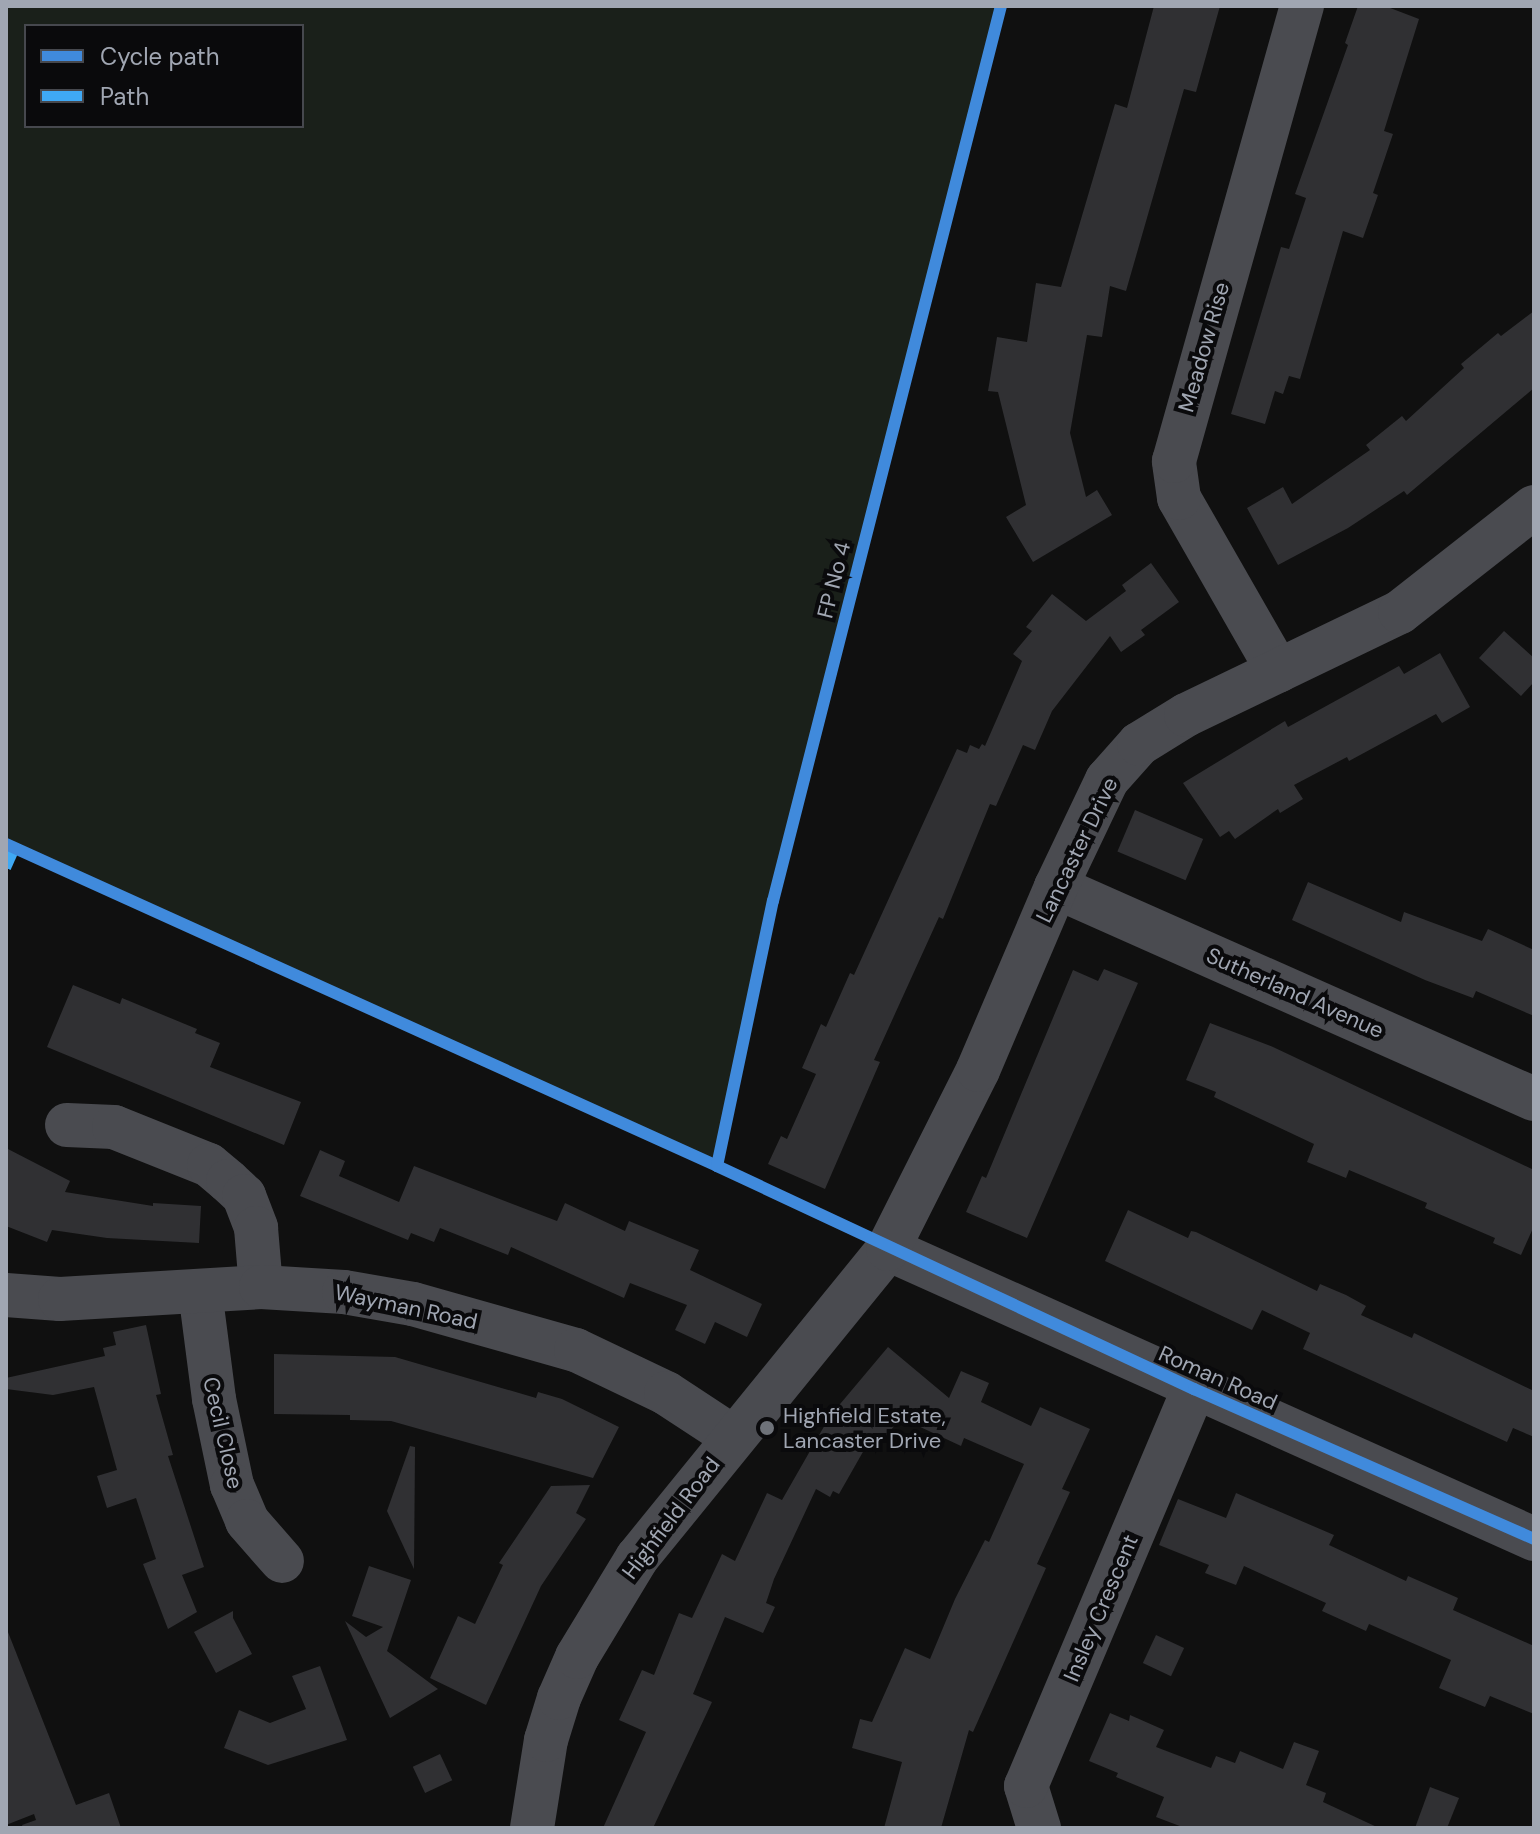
<!DOCTYPE html>
<html>
<head>
<meta charset="utf-8">
<style>
	body { margin:0 }
	#map { position:relative; width:1540px; height:1834px; overflow:hidden; background:#101010; font-family:"DM Sans",sans-serif }
	div>[style] { position:absolute }
	.green>* { inset:0; background:#1a201a }
	.building>* { inset:0; background:#303033; transform-origin:0 0 }
	.minor>* { height:44px; margin:-22px; padding:0 22px; transform-origin:22px; border-radius:22px; background:#4a4b50 }
	.quiet>* { height:10px; margin-top:-5px; transform-origin:0; background:repeating-linear-gradient(90deg,#3fa9f5 0 20px,transparent 0 30px) }
	.cycleway>* { height:12px; margin:-6px; padding:0 6px; transform-origin:6px; border-radius:6px; background:#408adc }
	.dots>* { width:22px; height:22px; translate:-50% -50%; box-sizing:border-box; border:4px solid #0a0a0c; border-radius:50% }
	span { translate:-50% -50%; white-space:nowrap; text-align:center; line-height:1.15; -webkit-text-stroke:8px #0a0a0c; paint-order:stroke }
	.street-label { font-size:22px; color:#a0a6b2 }
	.poi-label { font-size:22px; color:#a0a6b2 }
	.left { translate:0 -50%; text-align:left }
	.frame { position:absolute; inset:0; border:8px solid #a0a6b2; pointer-events:none }
	.legend { position:absolute; left:24px; top:24px; width:280px; height:104px; box-sizing:border-box; background:#0a0a0c; border:2px solid #46484e; margin:0; padding:10px 14px; list-style:none; font-size:24px; color:#a0a6b2 }
	.legend li { display:flex; align-items:center; gap:16px; height:40px }
	.legend b { width:40px; border:2px solid #46484e }
</style>
</head>
<body>
<div id="map">
	<div class="green">
		<i style="clip-path:polygon(evenodd,6px 6px,1001px 6px,773px 901px,717px 1166px,6px 844px,6px 6px,302px 26px,302px 126px,26px 126px,26px 26px,302px 26px)"></i>
	</div>
	<div class="building">
		<i style="clip-path:polygon(1154px 6px,1220px 6px,1196px 92px,1184px 89px,1126px 291px,1110px 286px,1102px 337px,1087px 335px,1070px 433px,1086px 497px,1097px 490px,1112px 515px,1033px 562px,1006px 517px,1026px 505px,998px 392px,988px 391px,997px 337px,1027px 342px,1036px 283px,1061px 287px,1115px 104px,1127px 108px)"></i>
		<i style="clip-path:polygon(1358px 6px,1385px 6px,1419px 19px,1384px 131px,1393px 134px,1373px 193px,1378px 195px,1363px 238px,1343px 231px,1300px 379px,1289px 376px,1283px 394px,1275px 391px,1265px 424px,1231px 414px,1281px 247px,1289px 249px,1306px 198px,1295px 194px,1348px 45px,1345px 43px)"></i>
		<i style="clip-path:polygon(1534px 311px,1534px 388px,1407px 495px,1404px 491px,1348px 528px,1278px 565px,1247px 508px,1283px 487px,1292px 504px,1370px 450px,1366px 445px,1402px 416px,1406px 421px,1464px 368px,1461px 364px,1498px 333px,1501px 336px)"></i>
		<i style="clip-path:polygon(1151px 563px,1179px 602px,1141px 630px,1145px 635px,1121px 652px,1110px 636px,1052px 711px,1035px 750px,1023px 745px,996px 806px,990px 804px,943px 919px,939px 917px,874px 1060px,880px 1062px,825px 1189px,768px 1164px,781px 1136px,787px 1139px,816px 1074px,802px 1068px,821px 1024px,826px 1027px,850px 973px,854px 975px,957px 749px,967px 753px,970px 745px,979px 749px,982px 744px,985px 746px,1022px 661px,1013px 654px,1032px 631px,1026px 627px,1052px 594px,1086px 621px,1126px 591px,1122px 585px)"></i>
		<i style="clip-path:polygon(1504px 631px,1534px 658px,1534px 682px,1521px 696px,1479px 658px)"></i>
		<i style="clip-path:polygon(1440px 653px,1470px 707px,1442px 723px,1436px 714px,1349px 761px,1347px 757px,1294px 785px,1303px 799px,1280px 813px,1278px 809px,1235px 839px,1229px 831px,1220px 837px,1183px 783px,1285px 721px,1288px 727px,1399px 666px,1404px 674px)"></i>
		<i style="left:1135px;top:810px;width:74px;height:45px;rotate:23deg"></i>
		<i style="clip-path:polygon(1308px 882px,1401px 922px,1404px 912px,1482px 941px,1488px 929px,1534px 950px,1534px 1016px,1476px 991px,1473px 998px,1425px 980px,1292px 920px)"></i>
		<i style="clip-path:polygon(1104px 969px,1138px 983px,1027px 1238px,966px 1212px,982px 1176px,986px 1178px,1073px 970px,1098px 981px)"></i>
		<i style="clip-path:polygon(73px 985px,120px 1004px,122px 998px,197px 1029px,195px 1033px,220px 1043px,210px 1067px,301px 1102px,284px 1145px,47px 1047px)"></i>
		<i style="clip-path:polygon(1210px 1023px,1273px 1047px,1534px 1170px,1534px 1226px,1521px 1255px,1493px 1243px,1495px 1238px,1425px 1208px,1427px 1203px,1349px 1170px,1346px 1178px,1307px 1162px,1314px 1144px,1214px 1097px,1216px 1092px,1186px 1080px)"></i>
		<i style="clip-path:polygon(6px 1148px,70px 1181px,65px 1192px,153px 1206px,153px 1203px,201px 1206px,199px 1243px,107px 1238px,52px 1230px,47px 1242px,6px 1226px)"></i>
		<i style="clip-path:polygon(320px 1150px,345px 1161px,339px 1176px,399px 1202px,414px 1166px,557px 1221px,565px 1203px,625px 1231px,629px 1221px,699px 1250px,690px 1270px,762px 1304px,747px 1337px,715px 1322px,705px 1344px,675px 1330px,687px 1305px,630px 1283px,624px 1298px,511px 1247px,508px 1255px,440px 1228px,434px 1242px,411px 1233px,408px 1240px,300px 1196px)"></i>
		<i style="clip-path:polygon(1128px 1210px,1188px 1238px,1191px 1231px,1196px 1232px,1317px 1291px,1320px 1284px,1346px 1295px,1366px 1306px,1361px 1315px,1412px 1338px,1414px 1333px,1534px 1391px,1534px 1437px,1513px 1428px,1507px 1442px,1303px 1349px,1310px 1333px,1262px 1310px,1252px 1330px,1105px 1261px)"></i>
		<i style="clip-path:polygon(146px 1325px,161px 1394px,156px 1395px,173px 1455px,168px 1456px,204px 1567px,182px 1575px,197px 1612px,168px 1629px,143px 1564px,156px 1559px,136px 1498px,107px 1508px,97px 1476px,117px 1470px,94px 1387px,53px 1395px,6px 1389px,6px 1378px,105px 1356px,103px 1348px,116px 1345px,113px 1332px)"></i>
		<i style="clip-path:polygon(888px 1347px,949px 1398px,961px 1371px,989px 1383px,981px 1402px,1031px 1426px,1040px 1407px,1090px 1429px,1062px 1489px,1070px 1492px,1037px 1564px,1046px 1568px,973px 1732px,969px 1730px,941px 1828px,884px 1828px,902px 1762px,852px 1748px,860px 1719px,872px 1722px,905px 1648px,930px 1659px,955px 1599px,985px 1540px,989px 1542px,1024px 1464px,964px 1438px,961px 1446px,901px 1418px,880px 1443px,872px 1436px,839px 1494px,833px 1491px,830px 1497px,816px 1489px,774px 1579px,766px 1603px,775px 1607px,763px 1633px,725px 1617px,693px 1694px,712px 1702px,653px 1828px,603px 1828px,646px 1732px,619px 1720px,642px 1670px,654px 1675px,679px 1613px,692px 1618px,722px 1554px,735px 1561px,767px 1493px,782px 1500px,830px 1416px)"></i>
		<i style="clip-path:polygon(274px 1354px,395px 1357px,536px 1398px,538px 1392px,562px 1399px,619px 1427px,593px 1478px,391px 1421px,350px 1420px,350px 1415px,274px 1414px)"></i>
		<i style="clip-path:polygon(410px 1446px,415px 1447px,414px 1569px,387px 1511px)"></i>
		<i style="clip-path:polygon(590px 1485px,576px 1513px,586px 1519px,541px 1586px,486px 1705px,430px 1678px,458px 1616px,475px 1624px,503px 1565px,499px 1563px,551px 1486px)"></i>
		<i style="clip-path:polygon(1236px 1493px,1334px 1535px,1329px 1545px,1406px 1581px,1408px 1576px,1458px 1598px,1453px 1610px,1534px 1646px,1534px 1714px,1490px 1696px,1485px 1707px,1439px 1688px,1451px 1660px,1369px 1624px,1366px 1631px,1322px 1611px,1326px 1603px,1244px 1566px,1236px 1585px,1205px 1573px,1209px 1565px,1159px 1545px,1178px 1499px,1226px 1518px)"></i>
		<i style="clip-path:polygon(369px 1566px,411px 1580px,387px 1651px,438px 1689px,390px 1718px,345px 1621px,366px 1637px,383px 1627px,352px 1616px)"></i>
		<i style="clip-path:polygon(233px 1611px,233px 1618px,252px 1654px,216px 1673px,194px 1632px)"></i>
		<i style="clip-path:polygon(6px 1627px,76px 1805px,109px 1793px,121px 1828px,23px 1828px,22px 1825px,36px 1820px,34px 1814px,6px 1825px)"></i>
		<i style="left:1156px;top:1635px;width:31px;height:31px;rotate:25deg"></i>
		<i style="clip-path:polygon(320px 1666px,347px 1740px,268px 1765px,224px 1748px,239px 1710px,270px 1723px,306px 1709px,292px 1676px)"></i>
		<i style="clip-path:polygon(1110px 1713px,1129px 1721px,1130px 1715px,1164px 1730px,1156px 1747px,1211px 1768px,1216px 1756px,1235px 1763px,1240px 1751px,1283px 1769px,1294px 1742px,1319px 1751px,1306px 1785px,1326px 1793px,1323px 1802px,1379px 1828px,1185px 1828px,1156px 1817px,1164px 1797px,1116px 1777px,1118px 1773px,1089px 1761px)"></i>
		<i style="left:440px;top:1754px;width:29px;height:30px;rotate:65deg"></i>
		<i style="clip-path:polygon(1430px 1787px,1459px 1798px,1447px 1828px,1415px 1828px)"></i>
	</div>
	<div class="minor">
		<i style="left:1278px;top:671px;width:199px;rotate:-119.8deg"></i>
		<i style="left:1179px;top:498px;width:37px;rotate:-98deg"></i>
		<i style="left:1174px;top:461px;width:473px;rotate:-74.3deg"></i>
		<i style="left:1056px;top:887px;width:523px;rotate:23.92deg"></i>
		<i style="left:67px;top:1125px;width:47px;rotate:2.4deg"></i>
		<i style="left:114px;top:1127px;width:102px;rotate:21.8deg"></i>
		<i style="left:209px;top:1165px;width:25px;rotate:40deg"></i>
		<i style="left:228px;top:1181px;width:22px;rotate:43deg"></i>
		<i style="left:244px;top:1196px;width:34px;rotate:69deg"></i>
		<i style="left:256px;top:1228px;width:59px;rotate:85.2deg"></i>
		<i style="left:888px;top:1249px;width:708px;rotate:24.18deg"></i>
		<i style="left:200px;top:1291px;width:109px;rotate:82.6deg"></i>
		<i style="left:214px;top:1399px;width:88px;rotate:78.2deg"></i>
		<i style="left:232px;top:1485px;width:39px;rotate:67deg"></i>
		<i style="left:247px;top:1521px;width:53px;rotate:48.8deg"></i>
		<i style="left:6px;top:1295px;width:54px;rotate:4.2deg"></i>
		<i style="left:60px;top:1299px;width:201px;rotate:-3.4deg"></i>
		<i style="left:261px;top:1287px;width:83px;rotate:3.4deg"></i>
		<i style="left:344px;top:1292px;width:70px;rotate:9.9deg"></i>
		<i style="left:413px;top:1304px;width:169px;rotate:15.8deg"></i>
		<i style="left:576px;top:1350px;width:100px;rotate:25.5deg"></i>
		<i style="left:666px;top:1393px;width:80px;rotate:33.3deg"></i>
		<i style="left:532px;top:1828px;width:89px;rotate:-81deg"></i>
		<i style="left:546px;top:1740px;width:44px;rotate:-72.8deg"></i>
		<i style="left:559px;top:1698px;width:45px;rotate:-66.3deg"></i>
		<i style="left:577px;top:1657px;width:116px;rotate:-58.8deg"></i>
		<i style="left:637px;top:1558px;width:398px;rotate:-50.9deg"></i>
		<i style="left:888px;top:1249px;width:200px;rotate:-63.3deg"></i>
		<i style="left:978px;top:1070px;width:199px;rotate:-66.9deg"></i>
		<i style="left:1056px;top:887px;width:119px;rotate:-64.5deg"></i>
		<i style="left:1107px;top:780px;width:48px;rotate:-48.4deg"></i>
		<i style="left:1139px;top:744px;width:55px;rotate:-31.7deg"></i>
		<i style="left:1186px;top:715px;width:237px;rotate:-25.7deg"></i>
		<i style="left:1400px;top:612px;width:170px;rotate:-38.1deg"></i>
		<i style="left:1039px;top:1828px;width:44px;rotate:-107.2deg"></i>
		<i style="left:1026px;top:1786px;width:431px;rotate:-67.1deg"></i>
	</div>
	<div class="quiet">
		<i style="left:6px;top:868px;width:22px;rotate:-66deg"></i>
	</div>
	<div class="cycleway">
		<i style="left:6px;top:844px;width:781px;rotate:24.36deg"></i>
		<i style="left:717px;top:1166px;width:527px;rotate:25.06deg"></i>
		<i style="left:1194px;top:1389px;width:372px;rotate:23.8deg"></i>
		<i style="left:717px;top:1166px;width:271px;rotate:-78.1deg"></i>
		<i style="left:773px;top:901px;width:924px;rotate:-75.71deg"></i>
	</div>
	<div class="dots">
		<i style="left:767px;top:1428px;background:#6e7279"></i>
	</div>
	<div class="street-label">
		<span style="left:1204px;top:347px;rotate:-74deg">Meadow Rise</span>
		<span style="left:834px;top:580px;rotate:-76deg">FP No 4</span>
		<span style="left:1077px;top:850px;rotate:-64deg">Lancaster Drive</span>
		<span style="left:1295px;top:993px;rotate:24deg">Sutherland Avenue</span>
		<span style="left:406px;top:1307px;rotate:12deg">Wayman Road</span>
		<span style="left:1218px;top:1378px;rotate:24deg">Roman Road</span>
		<span style="left:223px;top:1433px;rotate:77deg">Cecil Close</span>
		<span style="left:671px;top:1518px;rotate:-53deg">Highfield Road</span>
		<span style="left:1101px;top:1608px;rotate:-67deg">Insley Crescent</span>
	</div>
	<div class="poi-label">
		<span class="left" style="left:783px;top:1428px">Highfield Estate,<br>Lancaster Drive</span>
	</div>
	<div class="frame"></div>
	<ul class="legend">
	<li><b style="height:10px;background:#408adc"></b>Cycle path</li>
	<li><b style="height:10px;background:#3fa9f5"></b>Path</li>
	</ul>
</div>
</body>
</html>
